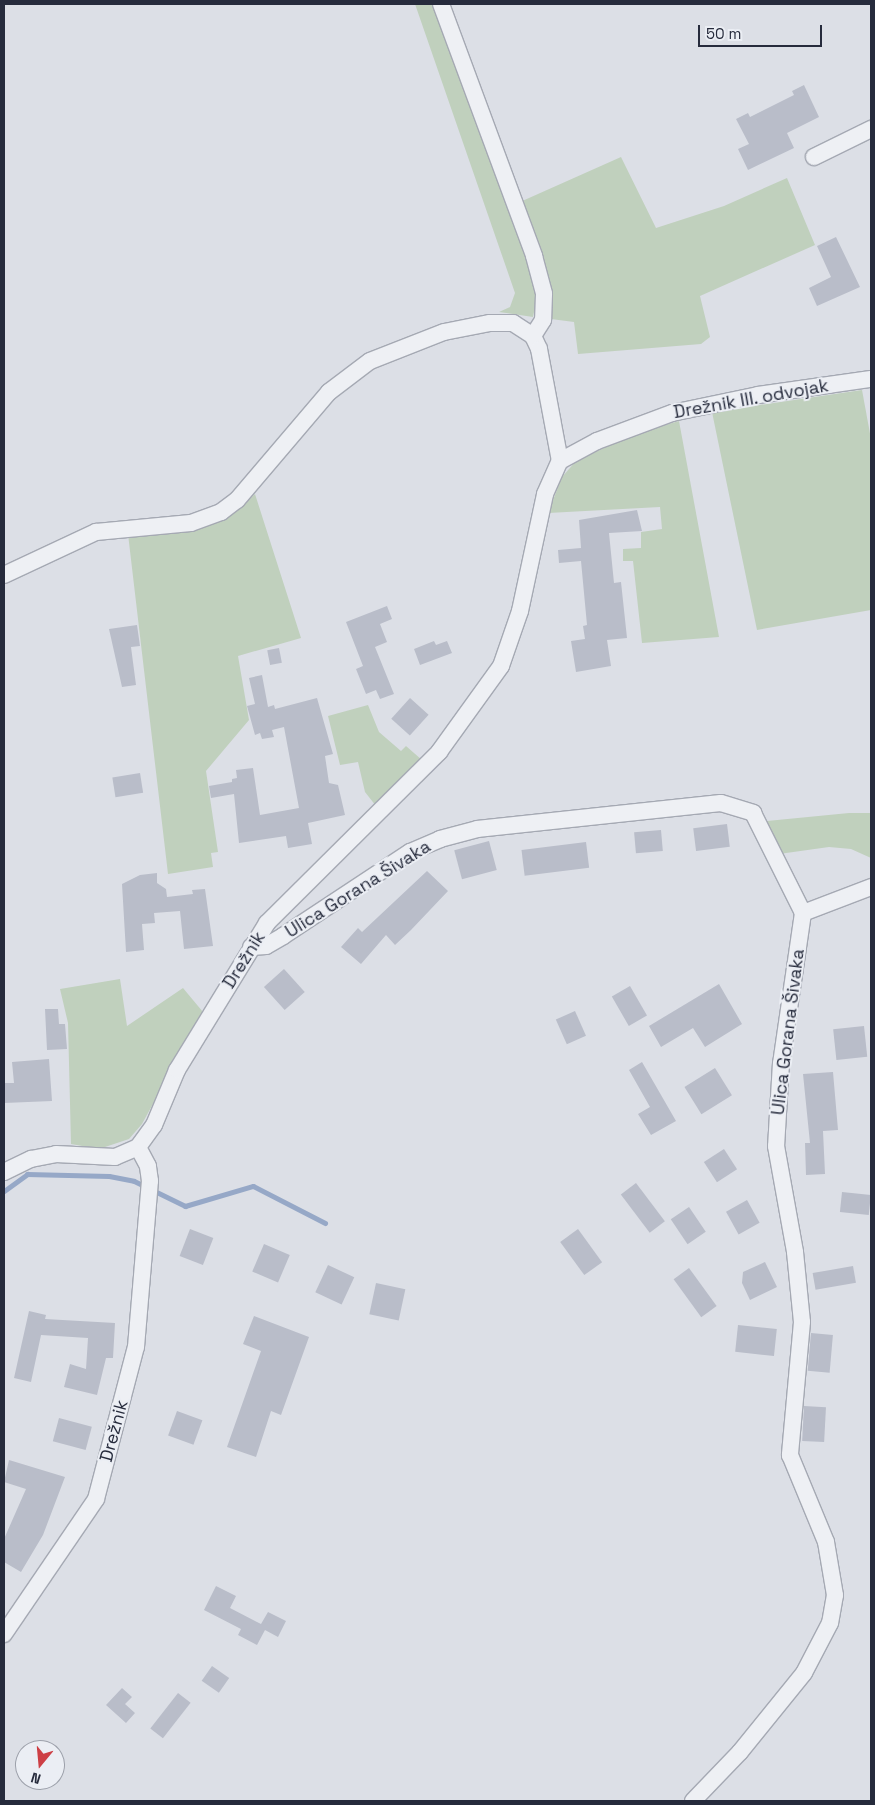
<!DOCTYPE html>
<html>
<head>
<meta charset="utf-8">
<style>
	body { margin:0 }
	#map { position:relative; width:875px; height:1805px; overflow:hidden; background:#dcdfe6; font-family:"Space Grotesk",sans-serif }
	div>[style] { position:absolute }
	.green>* { inset:0; background:#c0d0bd }
	.stream>* { height:5px; margin:-2.5px; padding:0 2.5px; transform-origin:2.5px; border-radius:2.5px; background:#96a8c7 }
	.building>* { inset:0; background:#b9bdc9; transform-origin:0 0 }
	.roads { filter:drop-shadow(1px 0 #a5a9b3) drop-shadow(-1px 0 #a5a9b3) drop-shadow(0 1px #a5a9b3) drop-shadow(0 -1px #a5a9b3) }
	.street>* { height:16px; margin:-8px; padding:0 8px; transform-origin:8px; border-radius:8px; background:#eef0f4 }
	span { translate:-50% -50%; white-space:nowrap; text-align:center; line-height:1.15; -webkit-text-stroke:4px #ebeef4; paint-order:stroke }
	.street-label { font-size:18px; color:#262b3c }
	.frame { position:absolute; inset:0; border:5px solid #262b3c; pointer-events:none }
	.north { position:absolute; left:15px; top:1740px; width:50px; height:50px; box-sizing:border-box; background:#ebeef4; border:1px solid #9ca0aa; border-radius:50%; rotate:197deg; font-size:14px; font-weight:700; line-height:20px; text-align:center; color:#262b3c }
	.north::after { content:''; display:block; margin:auto; width:18px; height:22px; background:#cd3f45; clip-path:polygon(50% 0,100% 100%,50% 72%,0 100%) }
	.scale { position:absolute; left:698px; top:25px; width:124px; height:22px; box-sizing:border-box; border:2px solid #262b3c; border-top:0; padding-left:6px; font-size:15px; line-height:18px; white-space:nowrap; color:#262b3c; -webkit-text-stroke:4px #ebeef4; paint-order:stroke }
</style>
</head>
<body>
<div id="map">
	<div class="green">
		<i style="clip-path:polygon(415px 4px,434px 4px,528px 260px,537px 297px,533px 317px,499px 312px,510px 307px,515px 293px)"></i>
		<i style="clip-path:polygon(621px 157px,656px 228px,724px 206px,787px 178px,815px 245px,700px 296px,710px 337px,701px 344px,578px 354px,574px 322px,551px 319px,520px 202px)"></i>
		<i style="clip-path:polygon(862px 390px,871px 439px,871px 610px,757px 630px,712px 412px)"></i>
		<i style="clip-path:polygon(679px 421px,719px 637px,642px 643px,633px 561px,623px 561px,623px 549px,641px 548px,641px 532px,662px 529px,660px 507px,548px 513px,562px 477px,576px 461px,634px 434px)"></i>
		<i style="clip-path:polygon(255px 494px,301px 638px,238px 656px,249px 720px,206px 771px,218px 852px,211px 853px,213px 867px,168px 874px,128px 534px,240px 508px)"></i>
		<i style="clip-path:polygon(368px 705px,379px 732px,401px 751px,406px 746px,422px 760px,376px 806px,365px 792px,358px 762px,340px 765px,328px 716px)"></i>
		<i style="clip-path:polygon(849px 813px,871px 813px,871px 858px,851px 849px,829px 847px,779px 854px,767px 821px)"></i>
		<i style="clip-path:polygon(120px 979px,127px 1026px,183px 988px,203px 1012px,142px 1124px,129px 1139px,99px 1149px,71px 1144px,68px 1023px,60px 989px)"></i>
	</div>
	<div class="stream">
		<i style="left:4px;top:1191px;width:29px;rotate:-36deg"></i>
		<i style="left:27px;top:1174px;width:82px;rotate:1.4deg"></i>
		<i style="left:109px;top:1176px;width:25px;rotate:11deg"></i>
		<i style="left:134px;top:1181px;width:57px;rotate:26.1deg"></i>
		<i style="left:185px;top:1206px;width:71px;rotate:-16.4deg"></i>
		<i style="left:253px;top:1186px;width:81px;rotate:27.2deg"></i>
	</div>
	<div class="building">
		<i style="clip-path:polygon(804px 85px,819px 117px,787px 133px,794px 148px,748px 170px,738px 149px,749px 144px,736px 119px,748px 113px,750px 117px,794px 95px,792px 91px)"></i>
		<i style="clip-path:polygon(836px 237px,860px 287px,817px 306px,809px 288px,831px 277px,817px 246px)"></i>
		<i style="clip-path:polygon(637px 510px,642px 531px,609px 533px,614px 583px,621px 582px,627px 638px,607px 640px,611px 666px,576px 672px,571px 641px,585px 639px,583px 626px,587px 625px,581px 561px,559px 563px,558px 550px,581px 548px,579px 520px)"></i>
		<i style="clip-path:polygon(387px 606px,392px 619px,380px 624px,387px 642px,375px 647px,394px 694px,380px 699px,376px 690px,366px 694px,356px 669px,363px 666px,346px 622px)"></i>
		<i style="clip-path:polygon(137px 625px,140px 646px,131px 647px,136px 685px,122px 687px,109px 629px)"></i>
		<i style="clip-path:polygon(434px 641px,436px 645px,447px 641px,452px 653px,420px 665px,414px 649px)"></i>
		<i style="left:279px;top:648px;width:15px;height:12px;rotate:79deg"></i>
		<i style="clip-path:polygon(262px 675px,268px 707px,274px 705px,275px 709px,317px 698px,333px 754px,325px 756px,329px 783px,338px 785px,345px 815px,308px 823px,312px 844px,288px 848px,286px 836px,239px 843px,234px 794px,211px 798px,209px 786px,232px 782px,232px 779px,237px 778px,236px 770px,253px 768px,260px 815px,299px 808px,284px 727px,272px 730px,274px 737px,262px 739px,260px 733px,255px 735px,247px 706px,255px 704px,249px 678px)"></i>
		<i style="left:410px;top:698px;width:25px;height:28px;rotate:42deg"></i>
		<i style="left:140px;top:773px;width:20px;height:28px;rotate:81deg"></i>
		<i style="left:727px;top:824px;width:23px;height:34px;rotate:83deg"></i>
		<i style="left:661px;top:830px;width:21px;height:27px;rotate:85deg"></i>
		<i style="left:489px;top:841px;width:30px;height:36px;rotate:75deg"></i>
		<i style="left:586px;top:842px;width:26px;height:65px;rotate:83deg"></i>
		<i style="clip-path:polygon(427px 871px,448px 891px,411px 930px,395px 945px,386px 935px,361px 964px,341px 947px,358px 928px,362px 932px)"></i>
		<i style="clip-path:polygon(157px 873px,157px 883px,166px 889px,167px 897px,193px 894px,192px 890px,205px 889px,213px 946px,184px 949px,180px 911px,154px 913px,155px 923px,142px 924px,144px 950px,126px 952px,122px 884px,140px 875px)"></i>
		<i style="left:284px;top:969px;width:31px;height:27px;rotate:48deg"></i>
		<i style="clip-path:polygon(719px 984px,742px 1024px,705px 1047px,693px 1028px,661px 1047px,649px 1026px)"></i>
		<i style="left:630px;top:986px;width:34px;height:21px;rotate:60deg"></i>
		<i style="clip-path:polygon(45px 1009px,58px 1009px,59px 1024px,65px 1024px,67px 1049px,47px 1050px)"></i>
		<i style="left:575px;top:1011px;width:27px;height:21px;rotate:66deg"></i>
		<i style="left:864px;top:1026px;width:31px;height:31px;rotate:84deg"></i>
		<i style="clip-path:polygon(49px 1059px,52px 1101px,4px 1103px,4px 1083px,14px 1083px,12px 1062px)"></i>
		<i style="clip-path:polygon(642px 1062px,676px 1121px,651px 1135px,638px 1114px,650px 1107px,629px 1070px)"></i>
		<i style="left:715px;top:1068px;width:32px;height:36px;rotate:58deg"></i>
		<i style="clip-path:polygon(833px 1072px,838px 1130px,823px 1131px,825px 1174px,806px 1175px,805px 1143px,810px 1143px,803px 1074px)"></i>
		<i style="left:724px;top:1149px;width:24px;height:24px;rotate:57deg"></i>
		<i style="left:636px;top:1183px;width:48px;height:19px;rotate:53deg"></i>
		<i style="left:842px;top:1192px;width:29px;height:20px;rotate:6deg"></i>
		<i style="left:747px;top:1200px;width:26px;height:24px;rotate:61deg"></i>
		<i style="left:689px;top:1207px;width:30px;height:22px;rotate:56deg"></i>
		<i style="left:190px;top:1229px;width:25px;height:29px;rotate:21deg"></i>
		<i style="left:578px;top:1229px;width:41px;height:22px;rotate:54deg"></i>
		<i style="left:264px;top:1244px;width:28px;height:30px;rotate:23deg"></i>
		<i style="clip-path:polygon(765px 1262px,777px 1287px,750px 1300px,742px 1283px,743px 1272px)"></i>
		<i style="left:328px;top:1265px;width:29px;height:30px;rotate:25deg"></i>
		<i style="left:853px;top:1266px;width:17px;height:41px;rotate:80deg"></i>
		<i style="left:689px;top:1268px;width:47px;height:19px;rotate:54deg"></i>
		<i style="left:376px;top:1283px;width:30px;height:32px;rotate:12deg"></i>
		<i style="clip-path:polygon(29px 1311px,46px 1315px,45px 1319px,115px 1323px,113px 1358px,106px 1358px,97px 1395px,64px 1387px,70px 1364px,86px 1369px,88px 1338px,41px 1335px,31px 1382px,14px 1378px)"></i>
		<i style="clip-path:polygon(254px 1316px,309px 1337px,281px 1415px,271px 1411px,256px 1457px,227px 1447px,261px 1351px,243px 1344px)"></i>
		<i style="left:738px;top:1325px;width:39px;height:27px;rotate:6deg"></i>
		<i style="left:811px;top:1333px;width:22px;height:38px;rotate:5deg"></i>
		<i style="left:804px;top:1406px;width:22px;height:35px;rotate:3deg"></i>
		<i style="left:177px;top:1411px;width:27px;height:26px;rotate:20deg"></i>
		<i style="left:59px;top:1418px;width:34px;height:24px;rotate:15deg"></i>
		<i style="clip-path:polygon(9px 1460px,65px 1477px,43px 1535px,21px 1572px,4px 1562px,4px 1539px,26px 1489px,4px 1482px)"></i>
		<i style="clip-path:polygon(216px 1586px,236px 1596px,230px 1608px,261px 1624px,268px 1612px,286px 1621px,278px 1637px,265px 1630px,257px 1645px,238px 1635px,241px 1629px,204px 1610px)"></i>
		<i style="left:212px;top:1666px;width:21px;height:18px;rotate:35deg"></i>
		<i style="clip-path:polygon(122px 1688px,132px 1697px,125px 1704px,135px 1713px,126px 1723px,106px 1705px)"></i>
		<i style="left:178px;top:1693px;width:16px;height:45px;rotate:38deg"></i>
	</div>
	<div class="roads">
		<div class="street">
			<i style="left:441px;top:4px;width:269px;rotate:69.7deg"></i>
			<i style="left:534px;top:256px;width:39px;rotate:75deg"></i>
			<i style="left:544px;top:294px;width:26px;rotate:92deg"></i>
			<i style="left:543px;top:320px;width:19px;rotate:122deg"></i>
			<i style="left:814px;top:157px;width:64px;rotate:-26.2deg"></i>
			<i style="left:4px;top:575px;width:102px;rotate:-25.1deg"></i>
			<i style="left:96px;top:532px;width:95px;rotate:-5.4deg"></i>
			<i style="left:191px;top:523px;width:32px;rotate:-20deg"></i>
			<i style="left:221px;top:512px;width:20px;rotate:-37deg"></i>
			<i style="left:237px;top:500px;width:142px;rotate:-49.6deg"></i>
			<i style="left:329px;top:392px;width:51px;rotate:-37.1deg"></i>
			<i style="left:370px;top:361px;width:79px;rotate:-21.4deg"></i>
			<i style="left:444px;top:332px;width:47px;rotate:-11.1deg"></i>
			<i style="left:490px;top:323px;width:23px"></i>
			<i style="left:513px;top:323px;width:24px;rotate:33deg"></i>
			<i style="left:533px;top:336px;width:14px;rotate:65deg"></i>
			<i style="left:539px;top:349px;width:114px;rotate:79.4deg"></i>
			<i style="left:803px;top:913px;width:73px;rotate:-20.9deg"></i>
			<i style="left:251px;top:947px;width:15px;rotate:-4deg"></i>
			<i style="left:266px;top:946px;width:20px;rotate:-30deg"></i>
			<i style="left:283px;top:936px;width:152px;rotate:-33.5deg"></i>
			<i style="left:410px;top:852px;width:33px;rotate:-23deg"></i>
			<i style="left:440px;top:839px;width:38px;rotate:-15deg"></i>
			<i style="left:477px;top:829px;width:245px;rotate:-6.1deg"></i>
			<i style="left:721px;top:803px;width:34px;rotate:17deg"></i>
			<i style="left:753px;top:813px;width:112px;rotate:63.4deg"></i>
			<i style="left:803px;top:913px;width:152px;rotate:98.3deg"></i>
			<i style="left:781px;top:1063px;width:83px;rotate:93.4deg"></i>
			<i style="left:776px;top:1146px;width:108px;rotate:79.8deg"></i>
			<i style="left:795px;top:1252px;width:70px;rotate:84.3deg"></i>
			<i style="left:802px;top:1322px;width:134px;rotate:95.2deg"></i>
			<i style="left:790px;top:1455px;width:94px;rotate:67.5deg"></i>
			<i style="left:826px;top:1542px;width:54px;rotate:80.4deg"></i>
			<i style="left:835px;top:1595px;width:28px;rotate:100deg"></i>
			<i style="left:830px;top:1623px;width:56px;rotate:117.5deg"></i>
			<i style="left:804px;top:1673px;width:102px;rotate:129deg"></i>
			<i style="left:740px;top:1752px;width:68px;rotate:133.8deg"></i>
			<i style="left:4px;top:1172px;width:30px;rotate:-26deg"></i>
			<i style="left:31px;top:1159px;width:25px;rotate:-11deg"></i>
			<i style="left:56px;top:1154px;width:59px;rotate:2.9deg"></i>
			<i style="left:115px;top:1157px;width:25px;rotate:-23deg"></i>
			<i style="left:138px;top:1147px;width:27px;rotate:-54deg"></i>
			<i style="left:154px;top:1125px;width:60px;rotate:-67.3deg"></i>
			<i style="left:177px;top:1070px;width:172px;rotate:-58.5deg"></i>
			<i style="left:267px;top:923px;width:243px;rotate:-44.8deg"></i>
			<i style="left:439px;top:752px;width:106px;rotate:-54.2deg"></i>
			<i style="left:501px;top:666px;width:58px;rotate:-70.9deg"></i>
			<i style="left:520px;top:611px;width:120px;rotate:-77.9deg"></i>
			<i style="left:545px;top:494px;width:36px;rotate:-66deg"></i>
			<i style="left:560px;top:461px;width:42px;rotate:-28.4deg"></i>
			<i style="left:597px;top:441px;width:80px;rotate:-20.5deg"></i>
			<i style="left:672px;top:413px;width:88px;rotate:-11.8deg"></i>
			<i style="left:758px;top:395px;width:114px;rotate:-8.1deg"></i>
			<i style="left:4px;top:1634px;width:163px;rotate:-55.7deg"></i>
			<i style="left:96px;top:1499px;width:157px;rotate:-75.3deg"></i>
			<i style="left:136px;top:1347px;width:167px;rotate:-85.2deg"></i>
			<i style="left:150px;top:1181px;width:15px;rotate:-98deg"></i>
			<i style="left:148px;top:1166px;width:21px;rotate:-118deg"></i>
		</div>
	</div>
	<div class="street-label">
		<span style="left:751px;top:399px;rotate:-10deg">Drežnik III. odvojak</span>
		<span style="left:358px;top:889px;rotate:-32deg">Ulica Gorana Šivaka</span>
		<span style="left:244px;top:960px;rotate:-58deg">Drežnik</span>
		<span style="left:788px;top:1032px;rotate:-83deg">Ulica Gorana Šivaka</span>
		<span style="left:114px;top:1431px;rotate:-75deg">Drežnik</span>
	</div>
	<div class="frame"></div>
	<div class="north">N</div>
	<div class="scale">50 m</div>
</div>
</body>
</html>
